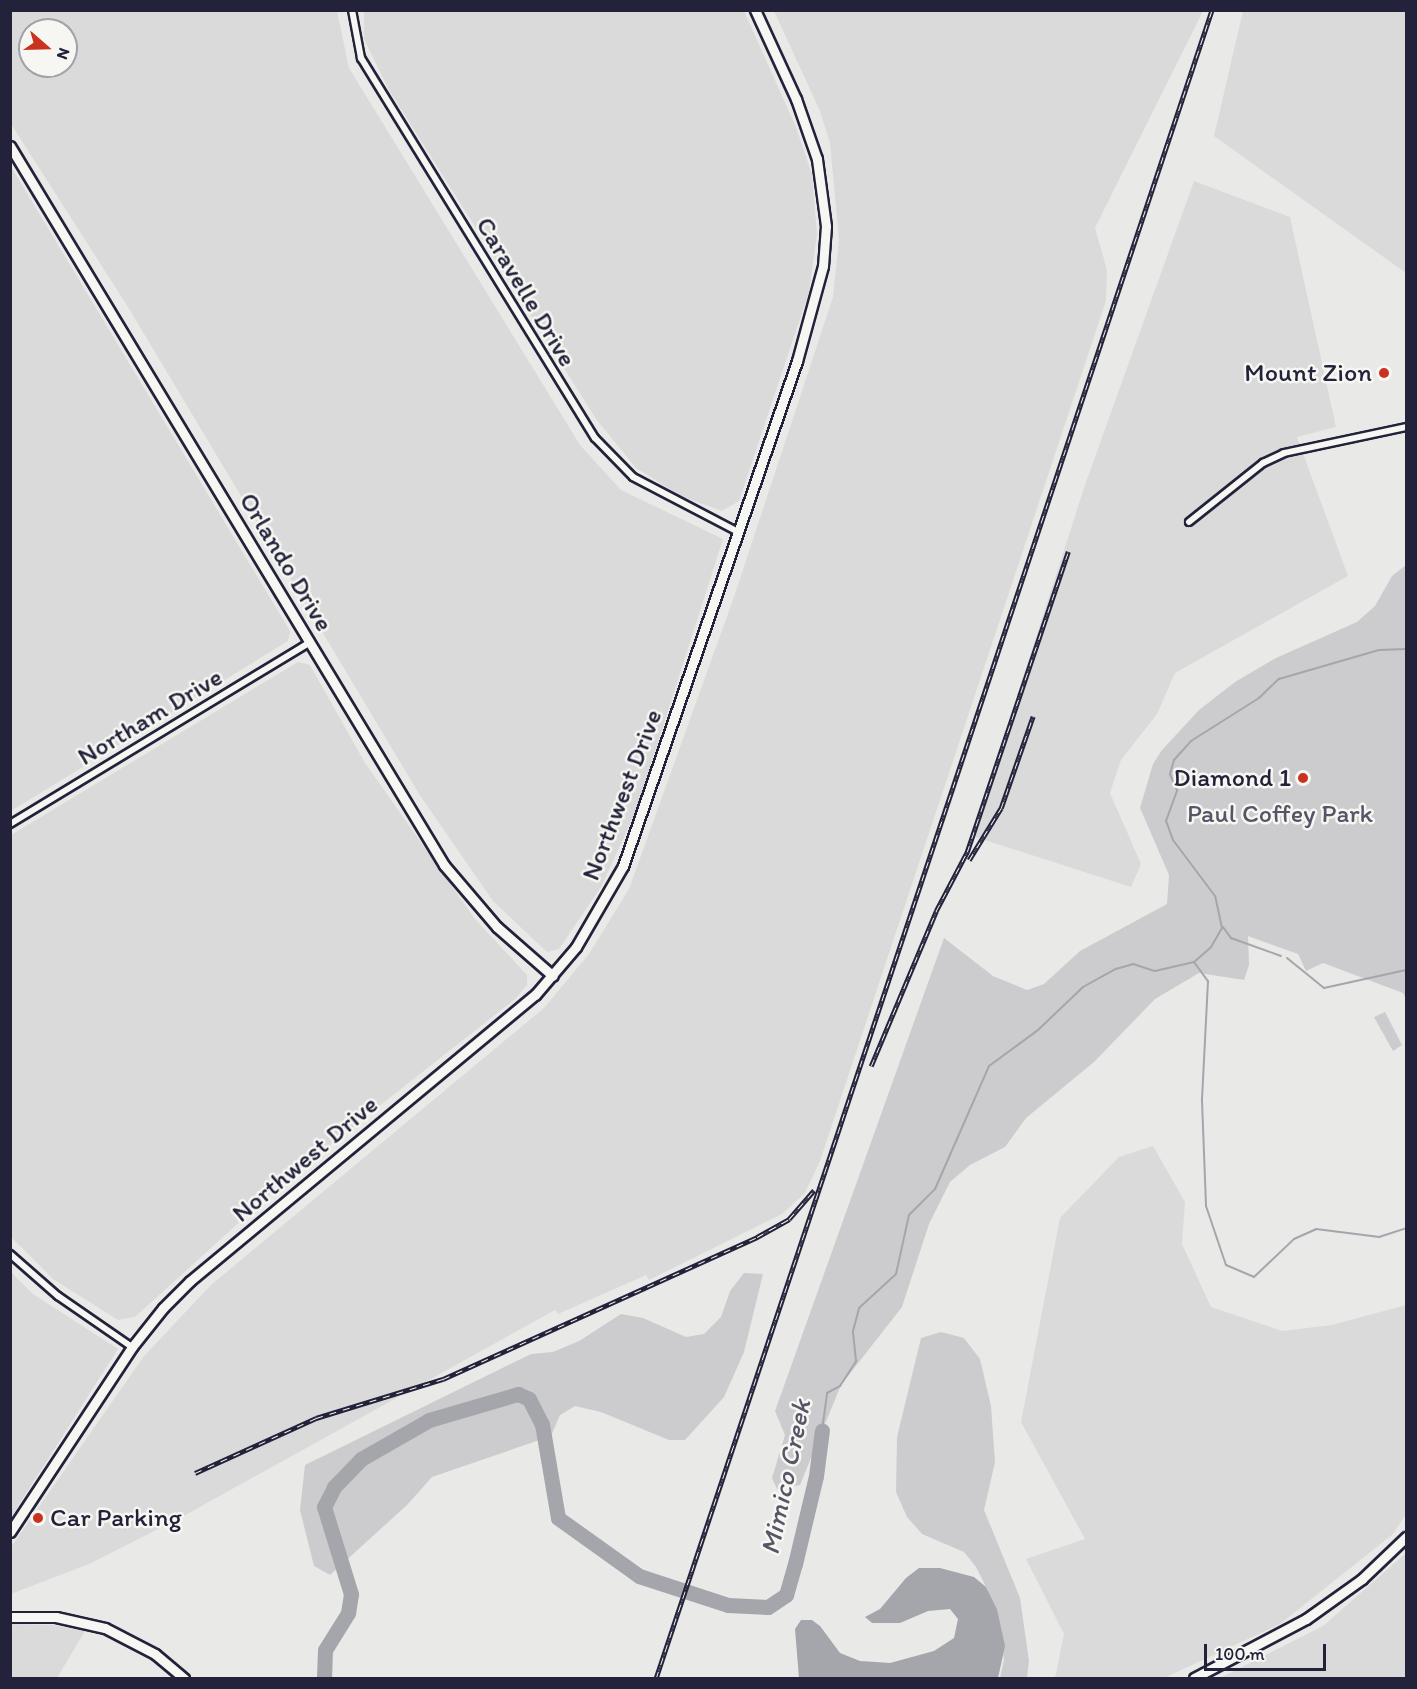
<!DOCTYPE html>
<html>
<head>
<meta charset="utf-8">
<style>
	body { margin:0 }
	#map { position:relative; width:1417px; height:1689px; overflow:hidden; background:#e9e9e7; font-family:Itim,sans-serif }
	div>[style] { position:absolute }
	.built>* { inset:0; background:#dadada }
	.green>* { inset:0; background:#ccccce }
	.water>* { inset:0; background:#a5a5ac }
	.stream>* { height:2px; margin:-1px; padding:0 1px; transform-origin:1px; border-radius:1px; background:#a5a5ac }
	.river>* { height:15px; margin:-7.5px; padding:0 7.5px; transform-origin:7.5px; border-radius:7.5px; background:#a5a5ac }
	.roads { filter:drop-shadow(2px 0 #22223b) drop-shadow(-2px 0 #22223b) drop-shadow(0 2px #22223b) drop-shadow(0 -2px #22223b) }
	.street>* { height:6px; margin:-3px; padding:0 3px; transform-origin:3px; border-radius:3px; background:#f6f6f2 }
	.secondary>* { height:9px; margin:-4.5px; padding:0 4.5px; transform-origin:4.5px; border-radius:4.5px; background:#f6f6f2 }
	.rail>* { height:4.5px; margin-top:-2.25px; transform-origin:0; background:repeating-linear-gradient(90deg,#f6f6f2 0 7px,#22223b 0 14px); box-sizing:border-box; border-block:2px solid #22223b }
	.dots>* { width:16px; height:16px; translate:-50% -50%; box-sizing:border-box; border:3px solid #f6f6f2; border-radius:50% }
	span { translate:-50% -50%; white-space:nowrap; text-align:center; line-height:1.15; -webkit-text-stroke:5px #f6f6f2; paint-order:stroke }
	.street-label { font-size:26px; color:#22223b }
	.poi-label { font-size:26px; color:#22223b }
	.right { translate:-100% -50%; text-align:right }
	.left { translate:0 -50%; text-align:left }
	.park-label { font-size:26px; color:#555567 }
	.water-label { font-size:27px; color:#565668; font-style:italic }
	.frame { position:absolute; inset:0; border:12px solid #22223b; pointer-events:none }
	.north { position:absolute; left:18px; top:18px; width:60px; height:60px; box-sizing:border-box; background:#f6f6f2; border:2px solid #a1a1a9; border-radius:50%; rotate:110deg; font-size:16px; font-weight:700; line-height:24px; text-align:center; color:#22223b }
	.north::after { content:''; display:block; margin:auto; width:21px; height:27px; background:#c8321e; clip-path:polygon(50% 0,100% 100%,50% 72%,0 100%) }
	.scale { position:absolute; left:1204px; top:1644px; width:122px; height:27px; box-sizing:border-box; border:3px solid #22223b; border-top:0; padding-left:8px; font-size:18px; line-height:21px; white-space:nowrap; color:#22223b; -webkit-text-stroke:4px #f6f6f2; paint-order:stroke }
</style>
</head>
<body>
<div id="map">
	<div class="built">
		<i style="clip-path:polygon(evenodd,11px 10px,337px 11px,349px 68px,580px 445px,621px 490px,723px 539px,636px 811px,601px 887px,559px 949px,547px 952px,493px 901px,421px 797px,128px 307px,11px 124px,11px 10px,30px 30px,66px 30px,66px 66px,30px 66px,30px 30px)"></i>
		<i style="clip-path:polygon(364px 11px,744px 11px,796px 127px,812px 175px,817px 234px,809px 292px,739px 501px,722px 511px,681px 496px,636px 468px,596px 419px,389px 90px,364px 39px)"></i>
		<i style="clip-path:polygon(774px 11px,1203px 11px,1095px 228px,1107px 270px,1106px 301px,820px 1161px,805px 1193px,782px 1214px,649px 1280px,646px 1275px,558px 1314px,555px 1310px,180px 1518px,89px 1564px,11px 1594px,11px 1547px,144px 1356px,211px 1285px,544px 1008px,589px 954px,629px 889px,734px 597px,833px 297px,839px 240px,830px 143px,820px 111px)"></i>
		<i style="clip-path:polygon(1243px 11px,1406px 11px,1406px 273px,1214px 136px)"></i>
		<i style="clip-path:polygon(10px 165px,290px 631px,288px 641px,11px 811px)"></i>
		<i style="clip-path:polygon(1194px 181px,1290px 217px,1336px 427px,1297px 437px,1348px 576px,1175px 673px,1157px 714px,1121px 760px,1110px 793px,1141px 864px,1131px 887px,972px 836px,1085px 485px)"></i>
		<i style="clip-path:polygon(298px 662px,310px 665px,365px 763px,475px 919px,527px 975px,527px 985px,515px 999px,288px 1178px,135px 1317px,118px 1320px,53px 1279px,11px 1237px,11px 835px)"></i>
		<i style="clip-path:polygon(1153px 1146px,1185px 1202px,1182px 1244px,1211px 1307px,1282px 1331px,1332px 1325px,1406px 1305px,1406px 1514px,1393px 1534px,1280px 1624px,1164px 1678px,1055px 1678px,1064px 1634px,1026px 1559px,1085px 1539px,1021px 1422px,1060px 1218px,1119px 1157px)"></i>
		<i style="clip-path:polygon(11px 1272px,33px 1294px,118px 1349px,11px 1517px)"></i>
		<i style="clip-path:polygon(1406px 1553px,1406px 1678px,1220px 1678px,1323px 1626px)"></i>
		<i style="clip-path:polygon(11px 1624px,53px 1625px,85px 1631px,57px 1678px,11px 1678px)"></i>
	</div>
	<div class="green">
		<i style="clip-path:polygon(1406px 565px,1406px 999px,1403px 993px,1323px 963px,1306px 971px,1298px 954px,1248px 936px,1249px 965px,1244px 980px,1199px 973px,1155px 999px,1094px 1062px,1026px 1118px,1005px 1147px,970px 1165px,950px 1182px,929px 1224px,902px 1307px,841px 1385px,800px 1485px,777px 1489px,772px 1478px,785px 1435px,775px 1411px,944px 938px,993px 976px,1027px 990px,1044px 984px,1080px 951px,1167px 904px,1169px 875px,1140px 808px,1153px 764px,1162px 750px,1199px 710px,1235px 682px,1276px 658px,1357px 622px,1375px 606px,1392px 576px)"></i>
		<i style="clip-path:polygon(1385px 1012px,1402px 1045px,1393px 1051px,1374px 1017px)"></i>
		<i style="clip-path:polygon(744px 1273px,763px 1274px,744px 1352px,724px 1397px,685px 1440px,669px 1440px,601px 1412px,575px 1406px,560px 1415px,551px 1436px,432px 1477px,407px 1505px,330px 1575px,314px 1566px,300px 1510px,305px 1465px,531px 1354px,553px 1352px,579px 1341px,621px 1314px,643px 1318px,686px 1337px,704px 1334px,721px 1317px,730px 1291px)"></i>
		<i style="clip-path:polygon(941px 1332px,964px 1338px,980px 1359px,991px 1406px,995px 1462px,984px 1510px,1020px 1598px,1029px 1661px,1027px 1678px,1000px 1678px,1004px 1660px,997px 1609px,976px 1567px,964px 1552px,922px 1534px,907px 1517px,896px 1492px,897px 1437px,921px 1338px)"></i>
	</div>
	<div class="water">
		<i style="clip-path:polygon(919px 1568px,940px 1568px,974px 1577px,986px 1587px,997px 1609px,1005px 1646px,998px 1678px,799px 1678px,795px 1629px,801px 1620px,812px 1620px,820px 1626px,840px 1653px,860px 1661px,890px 1663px,934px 1651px,954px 1638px,958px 1619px,950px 1609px,928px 1611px,900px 1623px,872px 1623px,865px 1617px,880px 1609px,906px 1578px)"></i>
	</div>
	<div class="stream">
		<i style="left:1223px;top:927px;width:14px;rotate:54deg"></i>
		<i style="left:1231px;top:938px;width:53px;rotate:19.8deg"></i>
		<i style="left:1287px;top:958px;width:48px;rotate:39deg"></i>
		<i style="left:1324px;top:988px;width:84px;rotate:-12.4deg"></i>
		<i style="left:1194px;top:962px;width:24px;rotate:54deg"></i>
		<i style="left:1208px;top:981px;width:120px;rotate:92.9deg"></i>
		<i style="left:1202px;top:1101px;width:105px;rotate:87.8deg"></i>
		<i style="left:1206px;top:1206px;width:62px;rotate:71.3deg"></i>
		<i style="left:1226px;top:1265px;width:30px;rotate:23deg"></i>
		<i style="left:1254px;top:1277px;width:55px;rotate:-43.5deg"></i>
		<i style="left:1294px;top:1239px;width:24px;rotate:-24deg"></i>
		<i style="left:1316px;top:1229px;width:64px;rotate:7.2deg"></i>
		<i style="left:1379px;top:1237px;width:28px;rotate:-18deg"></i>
		<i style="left:822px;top:1430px;width:37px;rotate:-82deg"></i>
		<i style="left:827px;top:1393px;width:15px;rotate:-28deg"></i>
		<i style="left:840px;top:1386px;width:30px;rotate:-57deg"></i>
		<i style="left:856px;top:1361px;width:30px;rotate:-96deg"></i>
		<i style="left:853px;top:1331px;width:24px;rotate:-75deg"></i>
		<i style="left:859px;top:1308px;width:50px;rotate:-42.6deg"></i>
		<i style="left:896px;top:1274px;width:60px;rotate:-77.6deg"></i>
		<i style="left:909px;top:1215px;width:37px;rotate:-45deg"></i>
		<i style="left:935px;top:1189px;width:134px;rotate:-66.3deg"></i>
		<i style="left:989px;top:1066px;width:61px;rotate:-36.3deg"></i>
		<i style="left:1038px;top:1030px;width:62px;rotate:-43.7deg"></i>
		<i style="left:1083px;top:987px;width:38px;rotate:-29deg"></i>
		<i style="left:1116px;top:969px;width:18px;rotate:-16deg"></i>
		<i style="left:1133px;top:964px;width:23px;rotate:18deg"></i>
		<i style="left:1155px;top:971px;width:40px;rotate:-13deg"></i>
		<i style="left:1194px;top:962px;width:23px;rotate:-41deg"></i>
		<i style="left:1211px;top:947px;width:22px;rotate:-60deg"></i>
		<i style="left:1222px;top:928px;width:33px;rotate:-102deg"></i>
		<i style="left:1215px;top:896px;width:70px;rotate:-126.9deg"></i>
		<i style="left:1173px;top:840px;width:20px;rotate:-110deg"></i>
		<i style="left:1166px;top:821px;width:33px;rotate:-70deg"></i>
		<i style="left:1177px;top:790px;width:17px;rotate:-114deg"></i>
		<i style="left:1170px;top:774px;width:15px;rotate:-74deg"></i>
		<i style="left:1174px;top:760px;width:25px;rotate:-48deg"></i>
		<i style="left:1191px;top:741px;width:80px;rotate:-32.3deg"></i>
		<i style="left:1259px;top:698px;width:28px;rotate:-44deg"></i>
		<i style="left:1279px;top:679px;width:104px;rotate:-16.2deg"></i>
		<i style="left:1379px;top:650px;width:27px;rotate:-2deg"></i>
	</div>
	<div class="river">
		<i style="left:324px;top:1678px;width:28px;rotate:-88deg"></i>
		<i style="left:325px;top:1650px;width:44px;rotate:-58.1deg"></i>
		<i style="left:348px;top:1613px;width:19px;rotate:-81deg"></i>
		<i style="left:351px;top:1594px;width:91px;rotate:-107.2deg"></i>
		<i style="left:324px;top:1507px;width:22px;rotate:-63deg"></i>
		<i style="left:334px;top:1487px;width:39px;rotate:-46deg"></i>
		<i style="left:361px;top:1459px;width:78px;rotate:-29.8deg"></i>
		<i style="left:429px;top:1420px;width:93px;rotate:-16.3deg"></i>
		<i style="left:518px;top:1394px;width:12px;rotate:24deg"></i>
		<i style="left:529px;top:1399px;width:28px;rotate:63deg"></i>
		<i style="left:542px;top:1424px;width:95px;rotate:80.3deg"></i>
		<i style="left:558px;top:1518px;width:100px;rotate:35.6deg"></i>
		<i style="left:639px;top:1576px;width:94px;rotate:18deg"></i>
		<i style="left:728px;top:1605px;width:40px;rotate:2.9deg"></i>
		<i style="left:768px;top:1607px;width:22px;rotate:-34deg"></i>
		<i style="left:786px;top:1595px;width:32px;rotate:-74deg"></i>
		<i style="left:795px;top:1564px;width:90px;rotate:-76.6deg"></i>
		<i style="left:816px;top:1476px;width:46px;rotate:-82.6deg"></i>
	</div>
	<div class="roads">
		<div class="street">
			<i style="left:352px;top:10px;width:49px;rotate:79.4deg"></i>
			<i style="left:361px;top:58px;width:446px;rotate:58.4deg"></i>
			<i style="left:595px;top:438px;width:54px;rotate:45.7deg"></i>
			<i style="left:633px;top:477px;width:119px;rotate:27.6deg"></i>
			<i style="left:1189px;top:522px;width:95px;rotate:-38.6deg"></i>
			<i style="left:1263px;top:463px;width:23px;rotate:-25deg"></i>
			<i style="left:1284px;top:453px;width:125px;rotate:-12deg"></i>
			<i style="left:10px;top:824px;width:350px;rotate:-31.2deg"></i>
			<i style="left:10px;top:1254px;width:64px;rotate:41.2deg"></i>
			<i style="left:58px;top:1296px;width:90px;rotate:34.6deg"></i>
		</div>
		<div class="secondary">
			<i style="left:10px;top:146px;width:840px;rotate:58.88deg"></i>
			<i style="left:444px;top:865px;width:82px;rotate:49.5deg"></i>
			<i style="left:497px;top:927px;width:74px;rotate:41.2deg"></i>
			<i style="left:10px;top:1532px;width:222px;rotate:-56.6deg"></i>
			<i style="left:132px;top:1347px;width:50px;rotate:-51.5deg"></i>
			<i style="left:163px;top:1308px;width:38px;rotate:-45deg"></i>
			<i style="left:190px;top:1281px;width:448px;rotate:-39.7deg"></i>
			<i style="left:535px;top:995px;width:63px;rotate:-49.5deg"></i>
			<i style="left:576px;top:947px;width:94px;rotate:-59.9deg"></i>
			<i style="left:623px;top:866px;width:534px;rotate:-70.99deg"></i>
			<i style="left:797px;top:361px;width:98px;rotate:-74.7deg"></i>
			<i style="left:823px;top:266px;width:40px;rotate:-85.7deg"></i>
			<i style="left:826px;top:226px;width:68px;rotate:-97.7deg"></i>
			<i style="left:817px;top:159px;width:64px;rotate:-109.3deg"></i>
			<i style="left:796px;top:99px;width:98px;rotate:-114.7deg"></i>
			<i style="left:10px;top:1617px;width:46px"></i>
			<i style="left:56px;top:1617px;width:50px;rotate:12.7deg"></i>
			<i style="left:105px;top:1628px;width:56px;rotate:27.5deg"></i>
			<i style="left:155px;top:1654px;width:38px;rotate:40deg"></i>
			<i style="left:1194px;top:1678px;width:127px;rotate:-27.8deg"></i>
			<i style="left:1306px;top:1619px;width:69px;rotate:-35.5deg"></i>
			<i style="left:1362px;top:1579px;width:61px;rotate:-43.7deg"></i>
		</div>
	</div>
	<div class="rail">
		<i style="left:969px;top:860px;width:61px;rotate:-58.4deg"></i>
		<i style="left:1001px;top:808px;width:97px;rotate:-70.8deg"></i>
		<i style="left:871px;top:1066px;width:168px;rotate:-67.2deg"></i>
		<i style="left:936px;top:911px;width:67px;rotate:-62.3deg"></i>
		<i style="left:967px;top:852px;width:317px;rotate:-71.4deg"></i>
		<i style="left:195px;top:1473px;width:133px;rotate:-24.4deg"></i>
		<i style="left:316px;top:1418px;width:133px;rotate:-17.1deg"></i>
		<i style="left:443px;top:1379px;width:345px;rotate:-24.3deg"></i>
		<i style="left:757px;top:1237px;width:37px;rotate:-29deg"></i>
		<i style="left:789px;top:1219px;width:38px;rotate:-49deg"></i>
		<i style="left:656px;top:1678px;width:1758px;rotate:-71.57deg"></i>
	</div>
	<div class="dots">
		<i style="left:1384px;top:373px;background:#c8321e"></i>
		<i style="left:1303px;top:778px;background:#c8321e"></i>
		<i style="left:38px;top:1518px;background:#c8321e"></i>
	</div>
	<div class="street-label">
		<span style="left:526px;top:292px;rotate:59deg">Caravelle Drive</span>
		<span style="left:286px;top:562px;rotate:59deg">Orlando Drive</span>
		<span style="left:150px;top:717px;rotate:-31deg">Northam Drive</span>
		<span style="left:622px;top:795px;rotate:-69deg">Northwest Drive</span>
		<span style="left:305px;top:1159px;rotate:-40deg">Northwest Drive</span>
	</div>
	<div class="poi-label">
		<span class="right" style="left:1372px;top:373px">Mount Zion</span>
		<span class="right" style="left:1291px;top:778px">Diamond 1</span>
		<span class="left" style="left:50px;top:1518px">Car Parking</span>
	</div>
	<div class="park-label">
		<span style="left:1280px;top:814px">Paul Coffey Park</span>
	</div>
	<div class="water-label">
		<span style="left:785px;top:1477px;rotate:-78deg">Mimico Creek</span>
	</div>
	<div class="frame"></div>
	<div class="north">N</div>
	<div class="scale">100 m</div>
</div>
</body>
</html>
